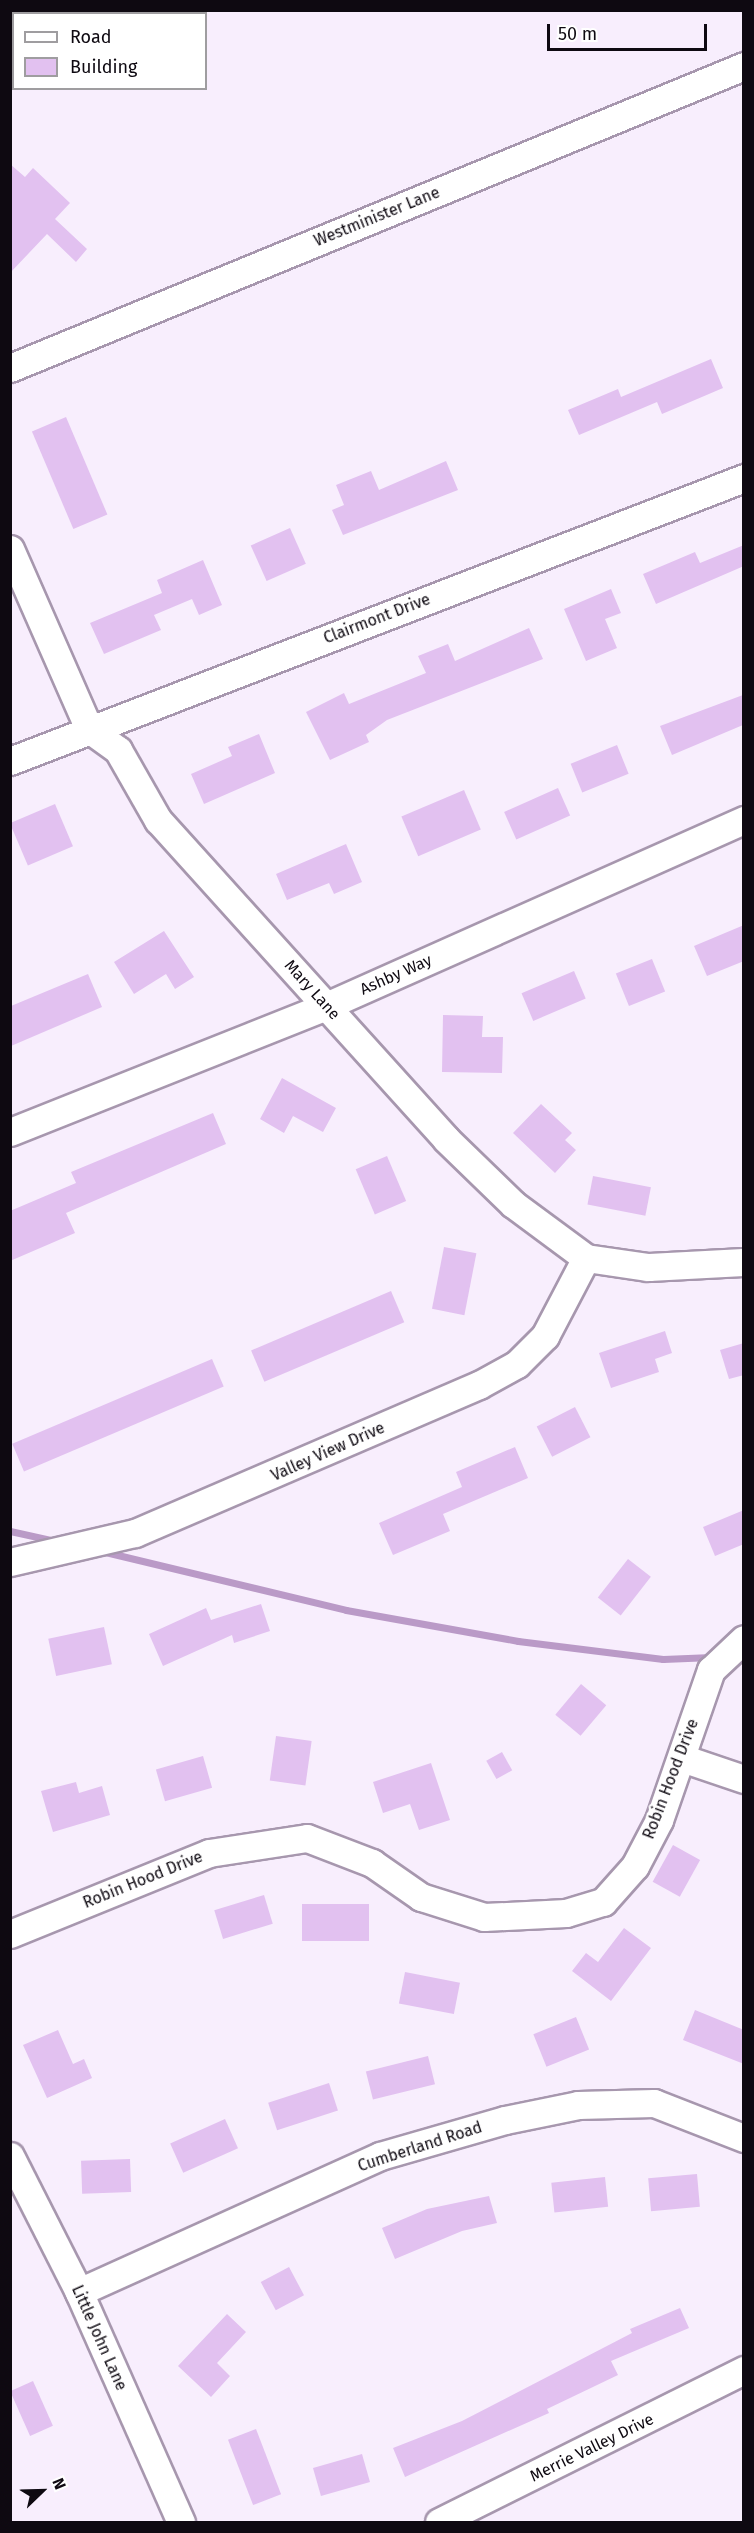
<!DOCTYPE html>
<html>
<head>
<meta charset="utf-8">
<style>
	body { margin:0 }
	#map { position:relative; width:754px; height:2533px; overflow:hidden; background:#f8eefd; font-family:"Fira Sans",sans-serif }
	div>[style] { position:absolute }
	.stream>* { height:7px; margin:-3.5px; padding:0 3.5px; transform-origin:3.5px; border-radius:3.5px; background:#ba9ac7 }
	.building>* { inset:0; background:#e2c1f0; transform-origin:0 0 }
	.roads { filter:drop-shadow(2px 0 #a797ae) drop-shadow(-2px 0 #a797ae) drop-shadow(0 2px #a797ae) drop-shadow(0 -2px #a797ae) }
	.minor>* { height:27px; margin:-13.5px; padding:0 13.5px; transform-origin:13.5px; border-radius:13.5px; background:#fff }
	span { translate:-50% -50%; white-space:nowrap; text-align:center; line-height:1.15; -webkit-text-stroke:4.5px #fff; paint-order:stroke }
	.street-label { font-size:16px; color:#0e0911 }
	.frame { position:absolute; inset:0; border:12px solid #0e0911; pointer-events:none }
	.legend { position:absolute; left:12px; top:12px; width:195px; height:78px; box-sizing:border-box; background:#fff; border:2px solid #9f9da0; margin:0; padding:8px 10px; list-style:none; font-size:18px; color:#0e0911 }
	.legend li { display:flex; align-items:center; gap:12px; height:30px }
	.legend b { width:30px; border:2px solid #9f9da0 }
	.north { position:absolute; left:12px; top:2461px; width:60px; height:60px; -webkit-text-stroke:4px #fff; paint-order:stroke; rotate:67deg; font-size:16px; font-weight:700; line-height:24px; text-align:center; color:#0e0911 }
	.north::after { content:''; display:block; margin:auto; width:21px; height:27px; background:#0e0911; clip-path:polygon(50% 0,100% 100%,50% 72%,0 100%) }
	.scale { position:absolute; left:547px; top:24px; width:160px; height:27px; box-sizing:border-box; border:3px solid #0e0911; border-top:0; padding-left:8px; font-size:18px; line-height:21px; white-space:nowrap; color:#0e0911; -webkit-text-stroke:4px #fff; paint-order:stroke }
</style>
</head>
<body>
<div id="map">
	<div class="stream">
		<i style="left:10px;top:1531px;width:46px;rotate:12.5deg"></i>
		<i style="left:101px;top:1551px;width:252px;rotate:13.5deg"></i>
		<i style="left:346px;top:1610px;width:175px;rotate:10.2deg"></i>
		<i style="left:518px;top:1641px;width:146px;rotate:7.1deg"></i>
		<i style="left:663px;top:1659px;width:49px;rotate:-2.3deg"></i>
	</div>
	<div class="building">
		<i style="clip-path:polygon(10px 164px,25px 177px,33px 168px,70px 203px,55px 219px,87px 249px,76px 262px,47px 234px,10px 273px)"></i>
		<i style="clip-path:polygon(711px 359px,723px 388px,662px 414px,657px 402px,579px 435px,568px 410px,618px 389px,621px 397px)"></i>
		<i style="left:66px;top:417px;width:106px;height:37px;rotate:67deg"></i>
		<i style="clip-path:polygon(446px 461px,458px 490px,343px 535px,332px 510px,344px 505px,336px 485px,371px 471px,379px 490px)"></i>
		<i style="left:290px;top:528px;width:39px;height:43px;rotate:66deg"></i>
		<i style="clip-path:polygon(744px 545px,744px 566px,656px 604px,643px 574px,695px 552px,700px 563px)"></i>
		<i style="clip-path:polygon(203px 560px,222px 605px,199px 615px,192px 599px,154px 615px,161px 630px,104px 654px,90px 623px,162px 593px,157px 580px)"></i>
		<i style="clip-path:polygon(611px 589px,621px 613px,605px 619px,617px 648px,586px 661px,564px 609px)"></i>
		<i style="clip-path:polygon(529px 628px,543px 659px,387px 720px,366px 735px,369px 742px,330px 760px,306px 712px,344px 693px,349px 704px,426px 673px,418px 656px,448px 644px,455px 661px)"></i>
		<i style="clip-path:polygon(743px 695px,743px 725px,672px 755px,660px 726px)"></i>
		<i style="clip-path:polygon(259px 734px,275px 773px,204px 804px,191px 774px,232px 756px,228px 747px)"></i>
		<i style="left:617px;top:745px;width:31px;height:50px;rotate:68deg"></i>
		<i style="left:558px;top:788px;width:30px;height:59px;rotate:66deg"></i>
		<i style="left:464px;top:790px;width:43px;height:68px;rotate:67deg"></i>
		<i style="left:55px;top:804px;width:46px;height:49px;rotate:67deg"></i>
		<i style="clip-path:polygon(346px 844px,362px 882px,334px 894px,329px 883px,287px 900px,276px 874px)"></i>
		<i style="clip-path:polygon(744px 925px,744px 961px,707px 976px,694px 946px)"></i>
		<i style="clip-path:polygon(164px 931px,194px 977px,175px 989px,166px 974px,134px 994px,114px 962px)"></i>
		<i style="left:652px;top:959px;width:35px;height:39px;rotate:68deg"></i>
		<i style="left:574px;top:971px;width:30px;height:57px;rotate:67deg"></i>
		<i style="clip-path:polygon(88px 974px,102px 1007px,11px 1046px,11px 1006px)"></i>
		<i style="clip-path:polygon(443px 1015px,483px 1016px,482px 1037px,503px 1037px,502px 1073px,442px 1072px)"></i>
		<i style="clip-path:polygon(282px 1078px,336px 1108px,323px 1132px,293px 1116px,284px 1133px,260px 1119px)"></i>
		<i style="clip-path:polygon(541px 1104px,572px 1133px,565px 1140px,576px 1150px,555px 1173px,513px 1133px)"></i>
		<i style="clip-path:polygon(213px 1113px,226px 1144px,66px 1213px,75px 1233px,10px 1261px,10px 1211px,76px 1183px,71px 1172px)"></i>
		<i style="left:387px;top:1156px;width:49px;height:34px;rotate:67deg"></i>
		<i style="left:593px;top:1176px;width:59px;height:29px;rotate:11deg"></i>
		<i style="left:444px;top:1247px;width:33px;height:63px;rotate:11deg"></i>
		<i style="left:391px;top:1291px;width:34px;height:152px;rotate:67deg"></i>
		<i style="clip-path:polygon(665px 1331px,672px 1353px,655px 1359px,659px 1372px,611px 1388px,599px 1353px)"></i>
		<i style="clip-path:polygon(744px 1343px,744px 1375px,729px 1379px,720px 1350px)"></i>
		<i style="left:212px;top:1359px;width:30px;height:217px;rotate:67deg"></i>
		<i style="left:575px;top:1407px;width:34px;height:43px;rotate:63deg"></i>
		<i style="clip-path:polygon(515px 1447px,528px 1478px,443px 1514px,450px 1531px,393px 1555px,379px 1523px,462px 1487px,456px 1472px)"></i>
		<i style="clip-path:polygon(744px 1510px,744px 1544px,715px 1556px,703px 1527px)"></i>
		<i style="left:628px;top:1559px;width:29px;height:49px;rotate:38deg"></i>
		<i style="clip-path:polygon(261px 1604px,270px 1631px,234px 1643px,232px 1635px,163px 1666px,149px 1634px,206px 1608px,211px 1620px)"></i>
		<i style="left:104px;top:1627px;width:38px;height:57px;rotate:78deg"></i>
		<i style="left:581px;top:1684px;width:33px;height:40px;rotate:40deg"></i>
		<i style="left:276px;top:1736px;width:36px;height:45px;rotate:8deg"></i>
		<i style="left:502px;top:1752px;width:21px;height:18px;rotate:61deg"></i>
		<i style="left:203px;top:1756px;width:33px;height:49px;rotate:74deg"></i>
		<i style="clip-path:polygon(431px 1763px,450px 1820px,419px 1830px,410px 1804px,383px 1813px,373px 1782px)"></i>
		<i style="clip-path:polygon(76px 1782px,79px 1793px,102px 1786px,110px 1815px,53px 1832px,41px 1791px)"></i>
		<i style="left:673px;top:1845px;width:31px;height:42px;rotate:29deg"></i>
		<i style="left:264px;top:1895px;width:30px;height:52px;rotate:73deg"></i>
		<i style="left:302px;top:1904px;width:67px;height:37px"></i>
		<i style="clip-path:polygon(624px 1928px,651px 1948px,611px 2001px,572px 1971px,586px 1953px,598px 1962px)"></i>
		<i style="left:405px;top:1972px;width:56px;height:32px;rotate:11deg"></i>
		<i style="clip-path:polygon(695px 2010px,744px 2030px,744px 2064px,683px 2040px)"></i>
		<i style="left:576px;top:2017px;width:35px;height:46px;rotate:68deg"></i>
		<i style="clip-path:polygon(58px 2030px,73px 2064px,84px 2059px,92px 2078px,47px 2098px,23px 2045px)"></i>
		<i style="left:428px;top:2056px;width:29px;height:64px;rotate:76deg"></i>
		<i style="left:329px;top:2083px;width:29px;height:64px;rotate:72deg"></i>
		<i style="left:225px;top:2119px;width:32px;height:60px;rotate:66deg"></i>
		<i style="left:130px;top:2159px;width:33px;height:49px;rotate:88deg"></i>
		<i style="left:697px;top:2174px;width:33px;height:49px;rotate:85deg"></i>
		<i style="left:605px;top:2177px;width:30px;height:54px;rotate:84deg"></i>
		<i style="clip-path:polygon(489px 2196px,497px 2223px,462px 2231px,395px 2259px,382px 2228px,427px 2209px)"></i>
		<i style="left:289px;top:2267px;width:32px;height:32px;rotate:62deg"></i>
		<i style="clip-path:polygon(680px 2308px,689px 2328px,611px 2361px,618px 2375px,547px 2409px,549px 2413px,405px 2477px,393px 2448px,462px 2421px,632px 2333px,630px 2329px)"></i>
		<i style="clip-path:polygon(227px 2314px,246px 2332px,217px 2363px,230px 2376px,211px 2397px,178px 2366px)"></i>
		<i style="left:33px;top:2381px;width:49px;height:25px;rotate:66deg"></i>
		<i style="left:256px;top:2429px;width:70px;height:30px;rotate:69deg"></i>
		<i style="left:362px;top:2454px;width:29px;height:51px;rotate:74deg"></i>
	</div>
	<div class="roads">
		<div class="minor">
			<i style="left:10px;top:368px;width:794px;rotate:-22.36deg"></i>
			<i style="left:10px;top:549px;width:197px;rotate:66.3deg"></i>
			<i style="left:89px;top:729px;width:36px;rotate:36deg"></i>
			<i style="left:118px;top:750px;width:81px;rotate:60.3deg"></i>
			<i style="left:158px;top:820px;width:430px;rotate:47.9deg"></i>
			<i style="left:446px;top:1139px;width:93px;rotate:44.1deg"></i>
			<i style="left:513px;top:1204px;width:91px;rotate:36.5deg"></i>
			<i style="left:586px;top:1258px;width:63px;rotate:8.3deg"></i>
			<i style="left:648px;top:1267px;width:96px;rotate:-3deg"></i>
			<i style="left:10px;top:761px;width:787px;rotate:-21.08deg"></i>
			<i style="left:10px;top:1132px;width:340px;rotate:-21.7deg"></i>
			<i style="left:326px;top:1006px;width:458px;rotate:-24deg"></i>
			<i style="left:10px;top:1562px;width:128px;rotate:-13.1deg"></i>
			<i style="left:135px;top:1533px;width:374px;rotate:-23.3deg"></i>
			<i style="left:479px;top:1385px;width:43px;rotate:-28.9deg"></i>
			<i style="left:517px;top:1364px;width:40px;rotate:-45deg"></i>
			<i style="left:545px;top:1336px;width:88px;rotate:-62.3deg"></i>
			<i style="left:682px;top:1758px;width:65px;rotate:18.7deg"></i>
			<i style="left:10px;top:1934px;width:215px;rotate:-22.1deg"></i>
			<i style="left:209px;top:1853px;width:99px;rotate:-8.7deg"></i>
			<i style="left:307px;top:1838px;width:70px;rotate:21deg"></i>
			<i style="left:372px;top:1863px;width:60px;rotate:34.8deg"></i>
			<i style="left:421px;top:1897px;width:66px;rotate:17.6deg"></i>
			<i style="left:484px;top:1917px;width:82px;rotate:-2.8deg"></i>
			<i style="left:566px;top:1913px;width:39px;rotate:-17deg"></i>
			<i style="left:603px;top:1902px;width:48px;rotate:-48.4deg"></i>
			<i style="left:635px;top:1866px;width:52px;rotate:-62.4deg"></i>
			<i style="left:659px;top:1820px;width:159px;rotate:-70.9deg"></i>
			<i style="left:711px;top:1670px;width:45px;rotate:-43.2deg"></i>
			<i style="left:10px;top:2156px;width:153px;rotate:63.1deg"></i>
			<i style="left:79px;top:2292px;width:252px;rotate:66.1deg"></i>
			<i style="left:79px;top:2292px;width:330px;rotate:-24.3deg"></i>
			<i style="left:380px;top:2156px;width:130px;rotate:-16.1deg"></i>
			<i style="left:505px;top:2120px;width:75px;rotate:-11.6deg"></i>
			<i style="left:578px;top:2105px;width:76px;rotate:-1.5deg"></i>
			<i style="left:654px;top:2103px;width:97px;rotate:21.3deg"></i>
			<i style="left:439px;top:2522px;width:341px;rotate:-26.5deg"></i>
		</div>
	</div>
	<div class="street-label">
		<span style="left:377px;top:217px;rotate:-22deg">Westminister Lane</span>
		<span style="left:377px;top:619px;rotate:-21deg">Clairmont Drive</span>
		<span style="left:396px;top:975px;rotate:-24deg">Ashby Way</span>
		<span style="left:312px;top:990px;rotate:48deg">Mary Lane</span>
		<span style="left:328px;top:1452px;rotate:-24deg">Valley View Drive</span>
		<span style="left:671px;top:1779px;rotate:-69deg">Robin Hood Drive</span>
		<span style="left:143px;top:1880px;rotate:-22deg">Robin Hood Drive</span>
		<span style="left:420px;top:2147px;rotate:-18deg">Cumberland Road</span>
		<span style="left:99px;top:2338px;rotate:66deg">Little John Lane</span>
		<span style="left:592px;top:2448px;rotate:-26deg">Merrie Valley Drive</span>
	</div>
	<div class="frame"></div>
	<ul class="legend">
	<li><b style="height:8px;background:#fff"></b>Road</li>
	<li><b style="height:16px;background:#e2c1f0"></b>Building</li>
	</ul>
	<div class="north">N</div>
	<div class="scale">50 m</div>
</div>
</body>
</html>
